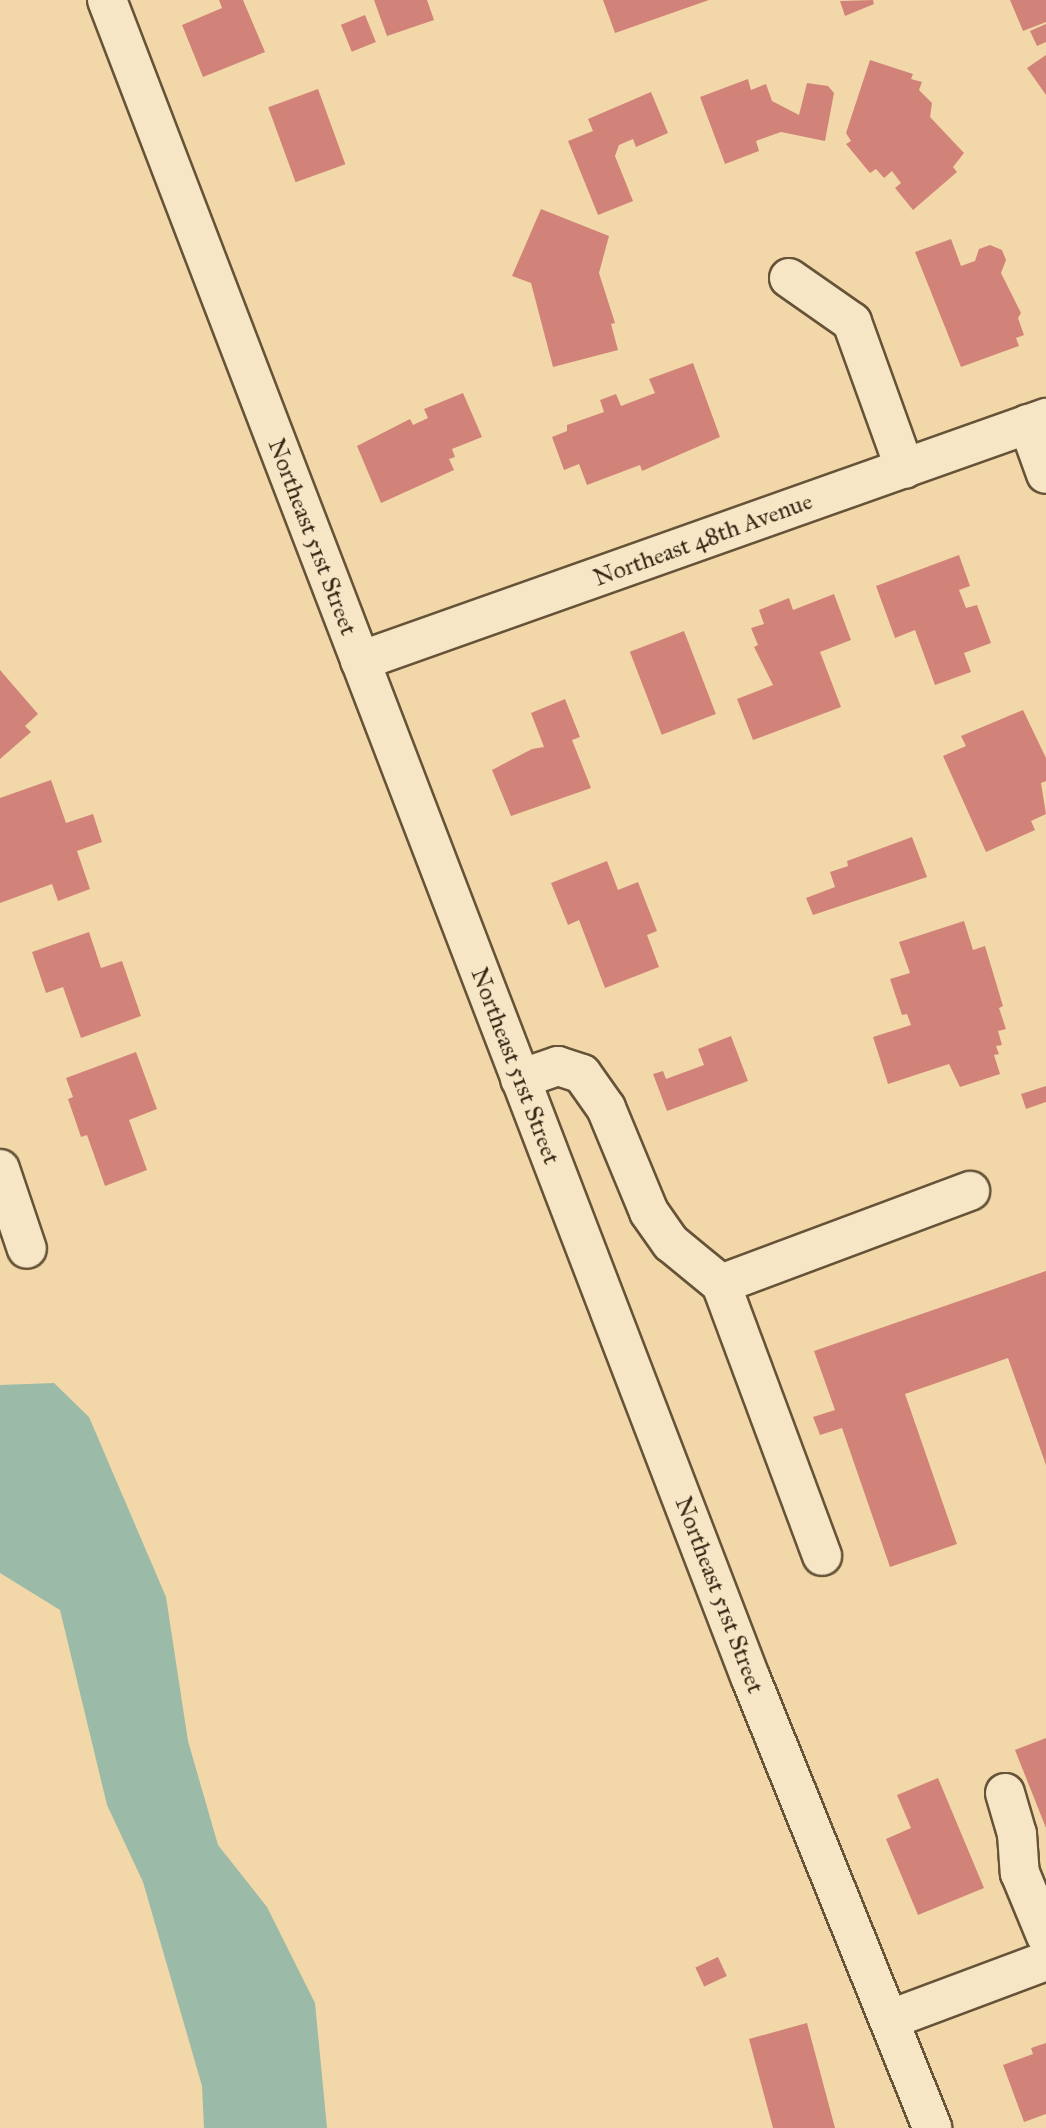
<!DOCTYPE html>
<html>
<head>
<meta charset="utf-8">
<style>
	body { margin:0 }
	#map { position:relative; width:1046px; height:2128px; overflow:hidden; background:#f2d8a8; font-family:"IM FELL Great Primer",serif }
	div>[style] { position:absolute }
	.water>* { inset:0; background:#9bbaa7 }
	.building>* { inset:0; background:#d28379; transform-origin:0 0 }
	.roads { filter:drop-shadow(2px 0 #665339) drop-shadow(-2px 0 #665339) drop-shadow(0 2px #665339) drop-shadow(0 -2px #665339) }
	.minor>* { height:38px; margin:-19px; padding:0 19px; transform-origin:19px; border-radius:19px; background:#f7e6c6 }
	span { translate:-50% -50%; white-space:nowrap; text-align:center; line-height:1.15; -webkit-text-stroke:7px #f7e6c6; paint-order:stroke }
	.street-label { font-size:24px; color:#372714 }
</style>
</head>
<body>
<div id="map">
	<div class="water">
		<i style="clip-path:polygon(54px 1383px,89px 1417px,166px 1597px,188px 1741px,218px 1845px,267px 1907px,315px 2003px,327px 2128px,204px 2128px,202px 2086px,143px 1882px,107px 1805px,60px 1610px,0 1573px,0 1385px)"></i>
	</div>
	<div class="building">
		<i style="clip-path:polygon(219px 0,243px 0,265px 52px,203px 77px,182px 25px,222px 8px)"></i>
		<i style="clip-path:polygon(374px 0,427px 0,434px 20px,387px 36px)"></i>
		<i style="clip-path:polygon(603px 0,709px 0,615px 33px)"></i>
		<i style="clip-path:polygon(873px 0,874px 4px,845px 16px,840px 1px)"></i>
		<i style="clip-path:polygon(1010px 0,1046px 0,1046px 22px,1023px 31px)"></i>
		<i style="left:365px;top:15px;width:29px;height:26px;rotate:68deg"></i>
		<i style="clip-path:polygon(1046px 24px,1046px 42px,1037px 46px,1030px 31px)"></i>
		<i style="clip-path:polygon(1046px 55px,1046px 95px,1027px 68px)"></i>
		<i style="clip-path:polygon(870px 60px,913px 74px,911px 79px,922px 82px,919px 90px,932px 103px,930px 117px,964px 153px,953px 167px,957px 172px,913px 210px,895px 188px,901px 183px,892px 171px,884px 178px,876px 169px,870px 173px,846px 144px,851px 141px,846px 133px)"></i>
		<i style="clip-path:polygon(748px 79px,751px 90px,766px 84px,772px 101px,799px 115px,807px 83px,828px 86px,834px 93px,825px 141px,781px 132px,756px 141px,759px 151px,725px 164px,700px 97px)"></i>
		<i style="left:318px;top:89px;width:80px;height:53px;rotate:70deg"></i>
		<i style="clip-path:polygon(651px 92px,668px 133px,636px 147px,633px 139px,619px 145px,615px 156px,633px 201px,598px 215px,568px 141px,593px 131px,588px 119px)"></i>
		<i style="clip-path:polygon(541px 209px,609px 236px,599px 273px,615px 323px,611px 324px,618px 350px,553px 367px,531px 283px,512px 276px)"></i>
		<i style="clip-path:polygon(951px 239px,961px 266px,975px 261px,979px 249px,990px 245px,1002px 250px,1006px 260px,1001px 273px,1021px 313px,1018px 318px,1024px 335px,1016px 338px,1019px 346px,961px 367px,915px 252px)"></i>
		<i style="clip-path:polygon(693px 363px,720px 437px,642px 471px,640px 465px,587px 485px,579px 464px,564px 470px,552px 437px,567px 431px,567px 425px,604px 412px,600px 400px,616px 394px,621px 406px,655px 393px,649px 379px)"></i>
		<i style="clip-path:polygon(463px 393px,482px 437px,452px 449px,455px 457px,449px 459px,454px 470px,381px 503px,357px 446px,410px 419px,413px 425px,428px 418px,424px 409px)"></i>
		<i style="clip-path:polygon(959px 555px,970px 586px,959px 590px,966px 608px,977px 605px,991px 643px,964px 653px,971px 672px,935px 685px,915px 630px,895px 638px,876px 586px)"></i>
		<i style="clip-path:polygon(834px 594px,851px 640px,820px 652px,841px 707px,753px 740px,737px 699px,773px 685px,754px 647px,758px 645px,751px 628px,764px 624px,759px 610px,789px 598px,793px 610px)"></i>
		<i style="left:684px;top:631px;width:89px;height:58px;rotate:69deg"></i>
		<i style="clip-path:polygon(0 670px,38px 714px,25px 726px,31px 732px,0 759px)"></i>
		<i style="clip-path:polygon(565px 699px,580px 737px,572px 740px,591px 788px,511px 816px,492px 770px,532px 749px,544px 747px,531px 713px)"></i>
		<i style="clip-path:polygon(1023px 710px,1046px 758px,1046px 781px,1041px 783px,1046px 814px,1031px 821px,1035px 830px,986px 852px,943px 756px,966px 746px,961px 736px)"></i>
		<i style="clip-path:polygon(51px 780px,66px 823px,93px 814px,102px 842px,77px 851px,90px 889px,58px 901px,52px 884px,0 903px,0 798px)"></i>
		<i style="clip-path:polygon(912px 837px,927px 877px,813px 915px,806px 898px,835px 887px,830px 872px,848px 866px,847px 861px)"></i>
		<i style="clip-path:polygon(607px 861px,618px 890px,638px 882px,657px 931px,647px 935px,659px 967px,605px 988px,579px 920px,568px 925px,551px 883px)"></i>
		<i style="clip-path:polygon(964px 921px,973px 950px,985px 946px,1003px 1006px,999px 1008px,1006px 1029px,998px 1031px,1002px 1045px,996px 1046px,999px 1054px,994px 1055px,1000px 1074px,960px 1087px,949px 1064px,888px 1084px,873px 1037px,911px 1025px,907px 1014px,902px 1015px,890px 979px,910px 973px,899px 942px)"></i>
		<i style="clip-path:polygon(89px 932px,101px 968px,122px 961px,141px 1016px,81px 1038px,63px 987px,46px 993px,32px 952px)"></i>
		<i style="clip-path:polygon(731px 1036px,748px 1081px,667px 1111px,653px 1074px,663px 1071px,666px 1079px,704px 1065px,698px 1049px)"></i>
		<i style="clip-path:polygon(136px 1052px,157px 1109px,129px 1120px,147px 1170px,105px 1186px,87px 1135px,81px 1137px,68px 1099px,73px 1097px,66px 1078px)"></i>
		<i style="clip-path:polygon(1046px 1086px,1046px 1102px,1026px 1109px,1021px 1094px)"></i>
		<i style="clip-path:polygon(1046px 1271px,1046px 1465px,1008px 1358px,905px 1394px,957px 1544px,890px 1567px,842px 1428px,820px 1435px,813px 1417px,835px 1410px,814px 1351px)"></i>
		<i style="clip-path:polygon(1046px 1738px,1046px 1828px,1015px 1750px)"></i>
		<i style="clip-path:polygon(938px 1778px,984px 1888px,918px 1915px,886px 1839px,911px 1828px,897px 1795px)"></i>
		<i style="left:718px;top:1957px;width:21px;height:25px;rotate:65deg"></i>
		<i style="clip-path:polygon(807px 2023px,835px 2128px,773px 2128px,749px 2039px)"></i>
		<i style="clip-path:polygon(1046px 2043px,1046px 2114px,1024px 2122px,1003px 2065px,1033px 2054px,1031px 2048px)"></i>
	</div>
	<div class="roads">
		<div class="minor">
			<i style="left:107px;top:0;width:1798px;rotate:69.02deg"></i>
			<i style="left:751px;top:1679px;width:484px;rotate:68deg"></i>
			<i style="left:789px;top:278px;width:77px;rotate:34.9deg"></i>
			<i style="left:852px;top:322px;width:156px;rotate:70.2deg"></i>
			<i style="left:1028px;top:424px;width:53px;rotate:70.2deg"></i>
			<i style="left:360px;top:661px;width:728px;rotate:-19.51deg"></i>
			<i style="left:520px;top:1079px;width:40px;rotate:-18.9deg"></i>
			<i style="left:558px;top:1066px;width:25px;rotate:18deg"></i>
			<i style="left:582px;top:1074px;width:42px;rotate:54.8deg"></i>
			<i style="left:606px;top:1108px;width:113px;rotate:67.5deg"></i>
			<i style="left:649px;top:1212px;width:38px;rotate:55deg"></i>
			<i style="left:671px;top:1243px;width:65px;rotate:39.4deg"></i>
			<i style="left:721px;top:1284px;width:290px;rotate:69.6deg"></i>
			<i style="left:0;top:1169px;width:84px;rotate:71.4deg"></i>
			<i style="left:721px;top:1284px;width:266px;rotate:-20.5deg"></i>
			<i style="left:1005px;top:1793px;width:43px;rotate:73.7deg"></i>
			<i style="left:1017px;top:1834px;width:39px;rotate:86deg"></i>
			<i style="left:1020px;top:1873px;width:68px;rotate:67.6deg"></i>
			<i style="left:891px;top:2019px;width:165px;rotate:-20.5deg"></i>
		</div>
	</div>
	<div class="street-label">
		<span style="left:312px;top:537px;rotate:69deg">Northeast 51st Street</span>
		<span style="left:703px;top:540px;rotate:-20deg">Northeast 48th Avenue</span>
		<span style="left:515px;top:1066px;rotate:69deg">Northeast 51st Street</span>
		<span style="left:719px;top:1595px;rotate:69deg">Northeast 51st Street</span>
	</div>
</div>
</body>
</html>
